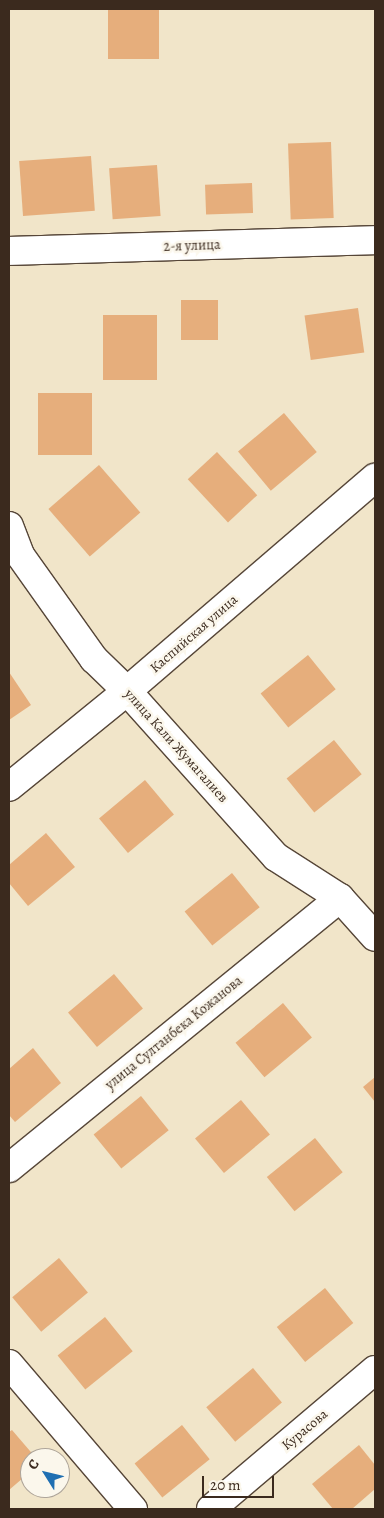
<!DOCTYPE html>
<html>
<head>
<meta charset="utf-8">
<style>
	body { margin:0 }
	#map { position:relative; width:384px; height:1518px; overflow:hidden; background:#f1e5c9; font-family:Alegreya,serif }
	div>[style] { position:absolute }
	.building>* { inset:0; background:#e6ae7c; transform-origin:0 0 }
	.roads { filter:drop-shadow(1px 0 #564638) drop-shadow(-1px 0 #564638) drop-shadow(0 1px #564638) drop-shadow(0 -1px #564638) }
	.street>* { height:28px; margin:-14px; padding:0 14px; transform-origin:14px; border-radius:14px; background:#fff }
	span { translate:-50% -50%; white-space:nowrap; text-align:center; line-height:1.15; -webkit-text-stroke:5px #fbf7ec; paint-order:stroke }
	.street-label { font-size:14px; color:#3b2a1e }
	.frame { position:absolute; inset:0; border:10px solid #3b2a1e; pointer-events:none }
	.north { position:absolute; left:20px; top:1448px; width:50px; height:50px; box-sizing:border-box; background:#fbf7ec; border:1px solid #aea59a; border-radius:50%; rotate:306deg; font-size:14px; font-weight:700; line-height:20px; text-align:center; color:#3b2a1e }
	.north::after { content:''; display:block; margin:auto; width:18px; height:22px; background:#1f6fb2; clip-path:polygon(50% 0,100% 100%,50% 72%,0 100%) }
	.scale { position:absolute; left:202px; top:1476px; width:72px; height:22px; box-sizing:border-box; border:2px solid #3b2a1e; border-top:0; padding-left:6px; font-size:15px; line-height:18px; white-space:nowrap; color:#3b2a1e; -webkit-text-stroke:4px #fbf7ec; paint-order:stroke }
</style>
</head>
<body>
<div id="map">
	<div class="building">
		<i style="left:108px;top:9px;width:51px;height:50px"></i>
		<i style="left:331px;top:142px;width:76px;height:43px;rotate:88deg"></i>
		<i style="left:91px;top:156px;width:55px;height:72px;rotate:86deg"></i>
		<i style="left:157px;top:165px;width:51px;height:48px;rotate:86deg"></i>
		<i style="left:252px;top:183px;width:30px;height:47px;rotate:88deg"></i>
		<i style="left:181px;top:300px;width:37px;height:40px"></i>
		<i style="left:358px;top:308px;width:45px;height:54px;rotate:82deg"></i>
		<i style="left:103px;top:315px;width:54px;height:65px"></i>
		<i style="left:38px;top:393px;width:54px;height:62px"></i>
		<i style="left:284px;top:413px;width:51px;height:60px;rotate:50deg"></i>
		<i style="left:217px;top:452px;width:59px;height:40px;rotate:47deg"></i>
		<i style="left:99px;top:465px;width:63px;height:67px;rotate:49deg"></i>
		<i style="left:308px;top:655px;width:44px;height:61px;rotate:51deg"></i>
		<i style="clip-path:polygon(9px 672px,31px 705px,9px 720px)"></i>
		<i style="left:334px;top:740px;width:44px;height:61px;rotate:51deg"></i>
		<i style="left:145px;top:780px;width:45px;height:60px;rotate:50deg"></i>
		<i style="clip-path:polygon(46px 833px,75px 867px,28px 906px,9px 883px,9px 865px)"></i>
		<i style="left:232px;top:873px;width:44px;height:61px;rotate:51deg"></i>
		<i style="left:114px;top:974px;width:45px;height:60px;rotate:50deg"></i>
		<i style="left:283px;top:1003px;width:45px;height:62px;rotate:50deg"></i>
		<i style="clip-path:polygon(33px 1048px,61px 1083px,15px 1122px,9px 1115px,9px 1069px)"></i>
		<i style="clip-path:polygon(375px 1077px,375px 1102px,363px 1087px)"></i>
		<i style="left:141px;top:1096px;width:44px;height:61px;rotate:51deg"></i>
		<i style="left:241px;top:1100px;width:45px;height:60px;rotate:50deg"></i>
		<i style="left:315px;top:1138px;width:44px;height:62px;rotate:51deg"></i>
		<i style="left:59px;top:1258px;width:45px;height:61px;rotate:50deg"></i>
		<i style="left:325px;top:1288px;width:45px;height:62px;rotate:51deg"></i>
		<i style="left:105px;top:1317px;width:44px;height:61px;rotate:51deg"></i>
		<i style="left:253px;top:1368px;width:45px;height:61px;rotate:50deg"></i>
		<i style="left:182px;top:1425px;width:44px;height:61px;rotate:51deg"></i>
		<i style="clip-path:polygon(12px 1430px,36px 1458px,30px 1458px,30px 1472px,9px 1490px,9px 1432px)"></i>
		<i style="clip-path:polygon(359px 1445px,375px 1465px,375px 1489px,352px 1509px,333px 1509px,312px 1484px)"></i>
	</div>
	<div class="roads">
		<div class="street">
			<i style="left:9px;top:251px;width:366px;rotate:-1.7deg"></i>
			<i style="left:9px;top:526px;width:31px;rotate:69deg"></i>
			<i style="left:20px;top:555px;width:128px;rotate:54.6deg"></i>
			<i style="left:94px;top:659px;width:46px;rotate:44.1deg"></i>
			<i style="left:127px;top:691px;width:223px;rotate:48.1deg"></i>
			<i style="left:276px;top:857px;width:76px;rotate:32.6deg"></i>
			<i style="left:340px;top:898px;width:52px;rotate:48.1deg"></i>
			<i style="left:9px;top:787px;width:152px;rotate:-39.1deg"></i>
			<i style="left:127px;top:691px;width:327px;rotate:-40.7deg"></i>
			<i style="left:9px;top:1168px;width:427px;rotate:-39.2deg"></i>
			<i style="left:9px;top:1364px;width:191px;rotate:49.5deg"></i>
			<i style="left:211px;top:1509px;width:215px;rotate:-40.3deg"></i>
		</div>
	</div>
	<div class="street-label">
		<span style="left:192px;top:246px;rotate:-2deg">2-я улица</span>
		<span style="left:194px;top:634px;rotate:-41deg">Каспийская улица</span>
		<span style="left:176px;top:746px;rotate:48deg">улица Кали Жумагалиев</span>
		<span style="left:174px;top:1033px;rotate:-39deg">улица Султанбека Кожанова</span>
		<span style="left:305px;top:1430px;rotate:-40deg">Курасова</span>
	</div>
	<div class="frame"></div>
	<div class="north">С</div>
	<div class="scale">20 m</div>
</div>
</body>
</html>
